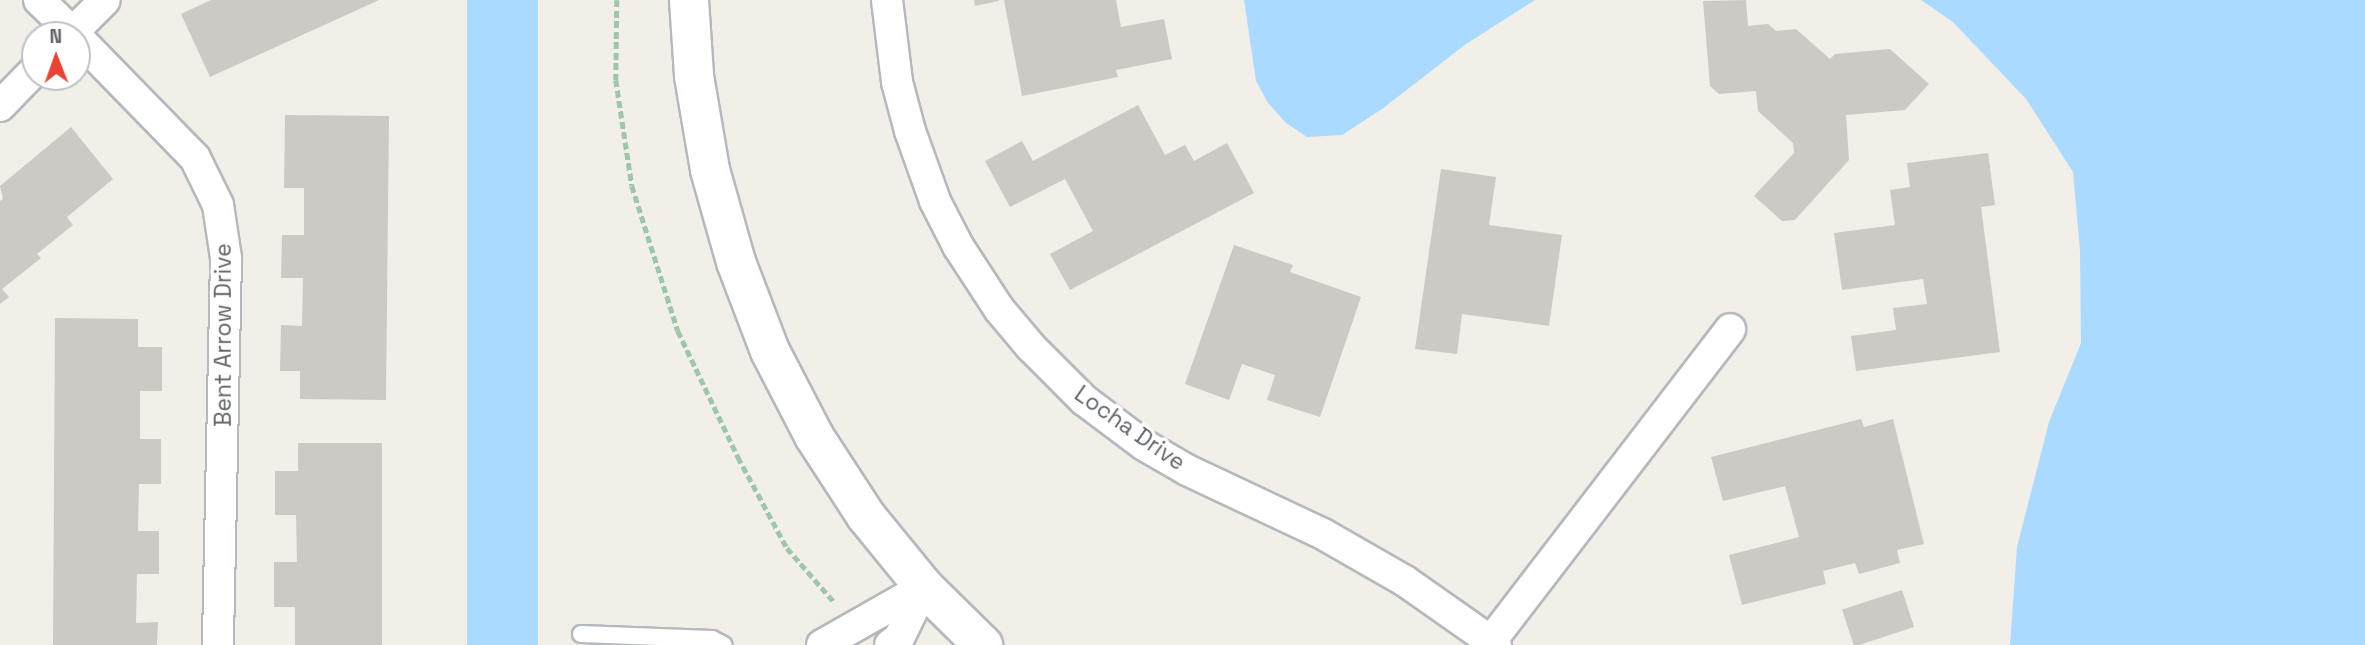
<!DOCTYPE html>
<html>
<head>
<meta charset="utf-8">
<style>
	body { margin:0 }
	#map { position:relative; width:2365px; height:645px; overflow:hidden; background:#f1efe8; font-family:"Space Grotesk",sans-serif }
	div>[style] { position:absolute }
	.water>* { inset:0; background:#aadaff; transform-origin:0 0 }
	.building>* { inset:0; background:#cccac5; transform-origin:0 0 }
	.path>* { height:4.5px; margin-top:-2.25px; transform-origin:0; background:repeating-linear-gradient(90deg,#9cc7a9 0 7px,transparent 0 10.5px) }
	.roads { filter:drop-shadow(2px 0 #b5b8bc) drop-shadow(-2px 0 #b5b8bc) drop-shadow(0 2px #b5b8bc) drop-shadow(0 -2px #b5b8bc) }
	.service>* { height:16px; margin:-8px; padding:0 8px; transform-origin:8px; border-radius:8px; background:#fff }
	.minor>* { height:30px; margin:-15px; padding:0 15px; transform-origin:15px; border-radius:15px; background:#fff }
	.tertiary>* { height:38px; margin:-19px; padding:0 19px; transform-origin:19px; border-radius:19px; background:#fff }
	span { translate:-50% -50%; white-space:nowrap; text-align:center; line-height:1.15; -webkit-text-stroke:7px #fff; paint-order:stroke }
	.street-label { font-size:23px; color:#5f6368 }
	.north { position:absolute; left:21px; top:21px; width:70px; height:70px; box-sizing:border-box; background:#fff; border:2px solid #bfc1c3; border-radius:50%; rotate:359deg; font-size:19px; font-weight:700; line-height:28px; text-align:center; color:#5f6368 }
	.north::after { content:''; display:block; margin:auto; width:24px; height:32px; background:#ea4335; clip-path:polygon(50% 0,100% 100%,50% 72%,0 100%) }
</style>
</head>
<body>
<div id="map">
	<div class="water">
		<i style="left:467px;top:0;width:71px;height:645px"></i>
		<i style="clip-path:polygon(1244px 0,1535px 0,1466px 44px,1382px 109px,1342px 135px,1307px 137px,1286px 123px,1268px 103px,1256px 81px)"></i>
		<i style="clip-path:polygon(1921px 0,2365px 0,2365px 645px,2010px 645px,2017px 547px,2049px 422px,2081px 343px,2080px 251px,2073px 172px,2026px 99px,1953px 22px)"></i>
	</div>
	<div class="building">
		<i style="clip-path:polygon(211px 0,379px 0,210px 77px,181px 14px)"></i>
		<i style="clip-path:polygon(974px 0,998px 0,999px 1px,975px 6px)"></i>
		<i style="clip-path:polygon(1004px 0,1116px 0,1121px 27px,1164px 19px,1172px 59px,1116px 70px,1118px 77px,1022px 96px)"></i>
		<i style="clip-path:polygon(1746px 0,1748px 26px,1768px 24px,1776px 31px,1796px 29px,1830px 59px,1835px 54px,1890px 49px,1929px 84px,1905px 110px,1846px 115px,1849px 160px,1795px 220px,1782px 221px,1754px 196px,1794px 153px,1793px 143px,1758px 111px,1756px 91px,1719px 94px,1710px 86px,1703px 1px)"></i>
		<i style="clip-path:polygon(1138px 105px,1165px 155px,1185px 145px,1194px 161px,1227px 143px,1254px 193px,1070px 290px,1050px 254px,1093px 231px,1065px 179px,1010px 207px,985px 161px,1022px 141px,1033px 161px)"></i>
		<i style="clip-path:polygon(285px 115px,389px 116px,386px 400px,300px 399px,300px 371px,280px 371px,281px 325px,302px 326px,303px 278px,281px 278px,282px 235px,304px 235px,304px 188px,284px 188px)"></i>
		<i style="clip-path:polygon(71px 127px,113px 179px,67px 217px,73px 225px,37px 254px,41px 258px,2px 289px,9px 297px,0 304px,0 201px,3px 199px,0 186px)"></i>
		<i style="clip-path:polygon(1988px 153px,1995px 205px,1981px 207px,2000px 352px,1856px 371px,1851px 336px,1896px 330px,1893px 308px,1927px 304px,1923px 279px,1842px 290px,1834px 233px,1895px 225px,1890px 190px,1910px 187px,1907px 163px)"></i>
		<i style="clip-path:polygon(1441px 169px,1496px 177px,1489px 225px,1562px 235px,1549px 326px,1462px 314px,1457px 354px,1415px 349px)"></i>
		<i style="clip-path:polygon(1234px 245px,1293px 265px,1290px 272px,1361px 297px,1320px 417px,1267px 400px,1275px 375px,1242px 364px,1229px 400px,1185px 384px)"></i>
		<i style="clip-path:polygon(55px 318px,138px 319px,138px 347px,162px 347px,162px 391px,140px 391px,140px 439px,161px 439px,161px 484px,139px 484px,138px 531px,159px 531px,159px 574px,137px 574px,136px 623px,158px 622px,157px 645px,53px 645px)"></i>
		<i style="clip-path:polygon(1861px 419px,1864px 427px,1893px 419px,1924px 544px,1897px 550px,1900px 563px,1859px 574px,1855px 563px,1823px 571px,1826px 584px,1742px 605px,1729px 555px,1799px 537px,1785px 486px,1723px 501px,1711px 457px)"></i>
		<i style="clip-path:polygon(298px 443px,382px 443px,382px 645px,295px 645px,295px 607px,274px 607px,274px 562px,297px 562px,296px 515px,275px 515px,275px 471px,298px 471px)"></i>
		<i style="left:1902px;top:590px;width:39px;height:63px;rotate:72deg"></i>
	</div>
	<div class="path">
		<i style="left:617px;top:0;width:80px;rotate:90.7deg"></i>
		<i style="left:616px;top:80px;width:107px;rotate:81.4deg"></i>
		<i style="left:632px;top:186px;width:152px;rotate:72.4deg"></i>
		<i style="left:678px;top:331px;width:140px;rotate:64.5deg"></i>
		<i style="left:738px;top:457px;width:103px;rotate:61.7deg"></i>
		<i style="left:787px;top:548px;width:73px;rotate:48.9deg"></i>
	</div>
	<div class="roads">
		<div class="service">
			<i style="left:581px;top:634px;width:131px;rotate:2.2deg"></i>
			<i style="left:712px;top:639px;width:13px;rotate:27deg"></i>
		</div>
		<div class="minor">
			<i style="left:39px;top:0;width:50px;rotate:44.2deg"></i>
			<i style="left:887px;top:0;width:83px;rotate:83deg"></i>
			<i style="left:897px;top:82px;width:51px;rotate:75.1deg"></i>
			<i style="left:910px;top:131px;width:74px;rotate:70.3deg"></i>
			<i style="left:935px;top:201px;width:51px;rotate:62.9deg"></i>
			<i style="left:958px;top:246px;width:75px;rotate:56.9deg"></i>
			<i style="left:999px;top:309px;width:50px;rotate:49.9deg"></i>
			<i style="left:1031px;top:347px;width:75px;rotate:45deg"></i>
			<i style="left:1084px;top:400px;width:75px;rotate:36.9deg"></i>
			<i style="left:1144px;top:445px;width:50px;rotate:30.2deg"></i>
			<i style="left:1187px;top:470px;width:150px;rotate:25.2deg"></i>
			<i style="left:1323px;top:534px;width:95px;rotate:29.8deg"></i>
			<i style="left:1405px;top:581px;width:111px;rotate:35.1deg"></i>
			<i style="left:70px;top:35px;width:49px;rotate:-45deg"></i>
			<i style="left:77px;top:37px;width:169px;rotate:45.7deg"></i>
			<i style="left:195px;top:158px;width:52px;rotate:63.9deg"></i>
			<i style="left:218px;top:205px;width:54px;rotate:81.4deg"></i>
			<i style="left:226px;top:258px;width:387px;rotate:91.2deg"></i>
			<i style="left:0;top:106px;width:50px;rotate:-45.8deg"></i>
			<i style="left:1491px;top:641px;width:393px;rotate:-52.5deg"></i>
			<i style="left:822px;top:645px;width:117px;rotate:-29.6deg"></i>
			<i style="left:890px;top:645px;width:11px;rotate:-38deg"></i>
			<i style="left:899px;top:638px;width:57px;rotate:-63.9deg"></i>
		</div>
		<div class="tertiary">
			<i style="left:689px;top:0;width:76px;rotate:86.2deg"></i>
			<i style="left:694px;top:76px;width:95px;rotate:80.3deg"></i>
			<i style="left:710px;top:170px;width:96px;rotate:74.2deg"></i>
			<i style="left:736px;top:262px;width:95px;rotate:69.1deg"></i>
			<i style="left:770px;top:351px;width:96px;rotate:62.6deg"></i>
			<i style="left:814px;top:436px;width:95px;rotate:57deg"></i>
			<i style="left:866px;top:516px;width:92px;rotate:50.8deg"></i>
			<i style="left:924px;top:587px;width:83px;rotate:44.5deg"></i>
		</div>
	</div>
	<div class="street-label">
		<span style="left:223px;top:335px;rotate:-90deg">Bent Arrow Drive</span>
		<span style="left:1130px;top:428px;rotate:35deg">Locha Drive</span>
	</div>
	<div class="north">N</div>
</div>
</body>
</html>
